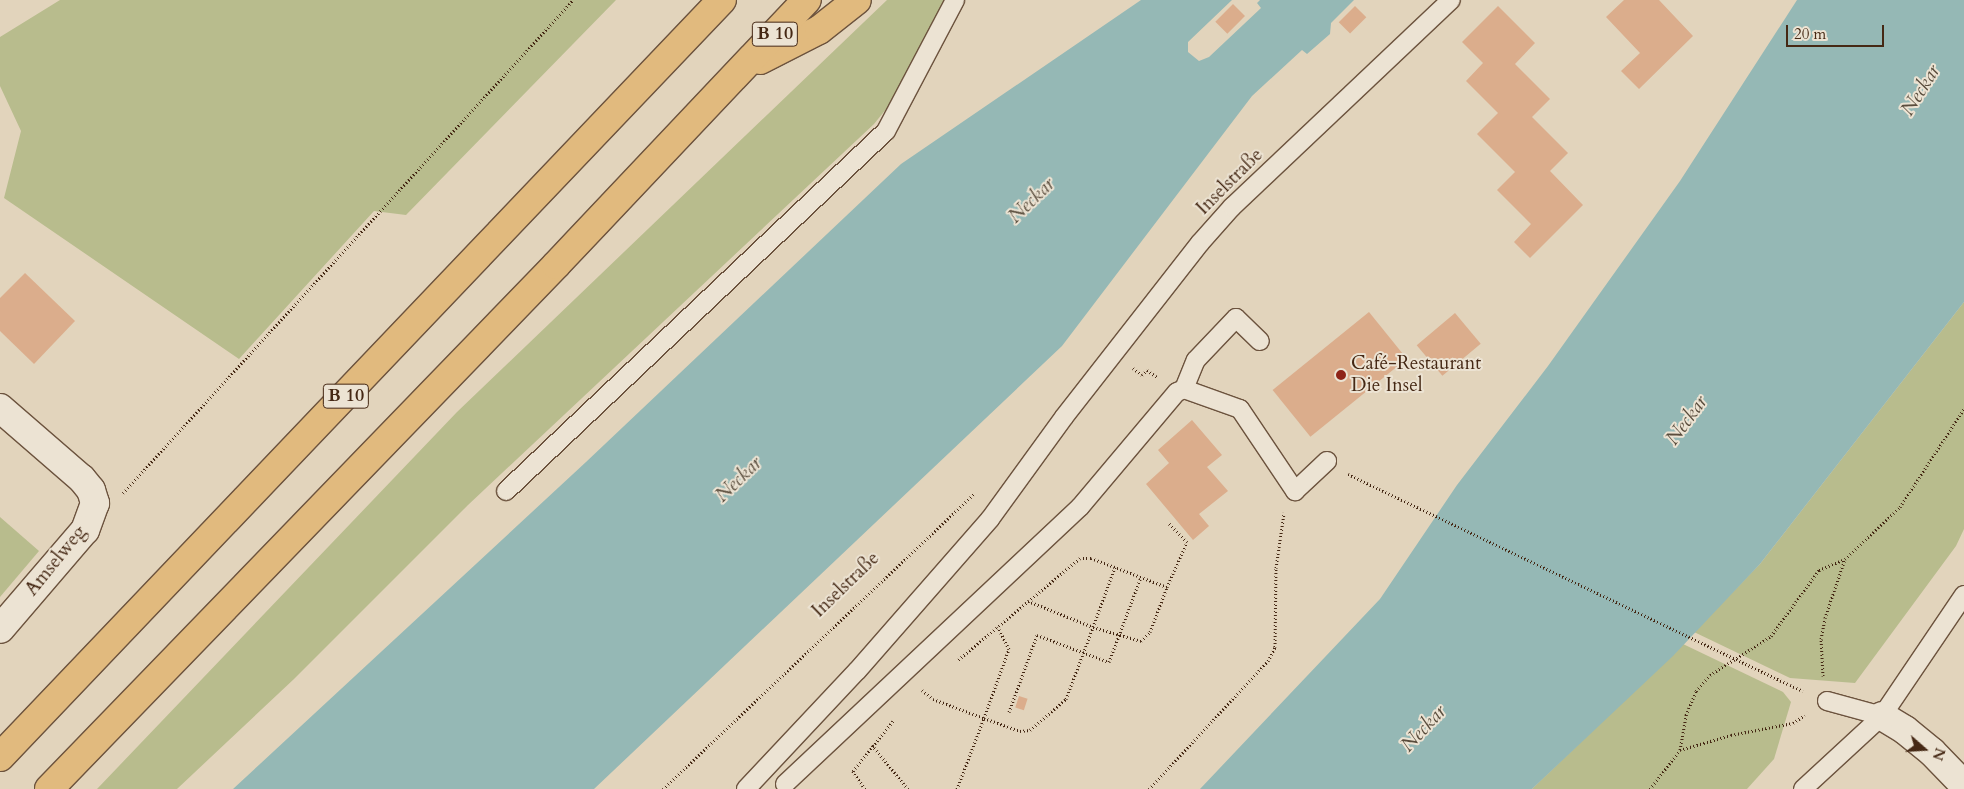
<!DOCTYPE html>
<html>
<head>
<meta charset="utf-8">
<style>
	body { margin:0 }
	#map { position:relative; width:1964px; height:789px; overflow:hidden; background:#e2d4bc; font-family:Cardo,serif }
	div>[style] { position:absolute }
	.green>* { inset:0; background:#b8bc8d }
	.water>* { inset:0; background:#95b8b5 }
	.building>* { inset:0; background:#dbad8c; transform-origin:0 0 }
	.path>* { height:3px; margin-top:-1.5px; transform-origin:0; background:repeating-linear-gradient(90deg,#452814 0 1px,transparent 0 3.5px) }
	.roads { filter:drop-shadow(1px 0 #6c533e) drop-shadow(-1px 0 #6c533e) drop-shadow(0 1px #6c533e) drop-shadow(0 -1px #6c533e) }
	.service>* { height:18px; margin:-9px; padding:0 9px; transform-origin:9px; border-radius:9px; background:#ece3d3 }
	.minor>* { height:28px; margin:-14px; padding:0 14px; transform-origin:14px; border-radius:14px; background:#ece3d3 }
	.trunk>* { height:28px; margin:-14px; padding:0 14px; transform-origin:14px; border-radius:14px; background:#e1ba7e }
	.path-bridge>* { height:3px; margin-top:-1.5px; transform-origin:0; background:repeating-linear-gradient(90deg,#452814 0 1px,transparent 0 3.5px) }
	.dots>* { width:14px; height:14px; translate:-50% -50%; box-sizing:border-box; border:2px solid #ece3d3; border-radius:50% }
	span { translate:-50% -50%; white-space:nowrap; text-align:center; line-height:1.15; -webkit-text-stroke:4px #ece3d3; paint-order:stroke }
	.shield-label span { padding:1px 4px; background:#ece3d3; border:1px solid; border-radius:4px; -webkit-text-stroke-width:0 }
	.shield-label { font-size:18px; color:#452814; font-weight:700 }
	.street-label { font-size:19px; color:#452814 }
	.poi-label { font-size:19px; color:#452814 }
	.left { translate:0 -50%; text-align:left }
	.water-label { font-size:20px; color:#594c3c; font-style:italic }
	.north { position:absolute; left:1899px; top:724px; width:50px; height:50px; -webkit-text-stroke:4px #ece3d3; paint-order:stroke; rotate:109deg; font-size:14px; font-weight:700; line-height:20px; text-align:center; color:#452814 }
	.north::after { content:''; display:block; margin:auto; width:18px; height:22px; background:#452814; clip-path:polygon(50% 0,100% 100%,50% 72%,0 100%) }
	.scale { position:absolute; left:1786px; top:25px; width:98px; height:22px; box-sizing:border-box; border:2px solid #452814; border-top:0; padding-left:6px; font-size:15px; line-height:18px; white-space:nowrap; color:#452814; -webkit-text-stroke:4px #ece3d3; paint-order:stroke }
</style>
</head>
<body>
<div id="map">
	<div class="green">
		<i style="clip-path:polygon(60px 0,616px 0,406px 215px,374px 211px,239px 359px,4px 198px,21px 131px,0 86px,0 37px)"></i>
		<i style="clip-path:polygon(887px 0,944px 0,887px 108px,874px 124px,468px 505px,294px 679px,177px 789px,97px 789px,457px 412px)"></i>
		<i style="clip-path:polygon(1964px 302px,1964px 529px,1956px 546px,1855px 683px,1790px 678px,1694px 632px,1760px 564px)"></i>
		<i style="clip-path:polygon(0 517px,39px 551px,0 597px)"></i>
		<i style="clip-path:polygon(1683px 644px,1783px 692px,1791px 702px,1774px 759px,1747px 789px,1532px 789px)"></i>
	</div>
	<div class="water">
		<i style="clip-path:polygon(1141px 0,1232px 0,1188px 42px,1188px 52px,1199px 61px,1209px 57px,1261px 8px,1257px 3px,1260px 0,1354px 0,1331px 23px,1330px 34px,1307px 54px,1302px 50px,1252px 96px,1062px 346px,594px 789px,233px 789px,586px 462px,901px 164px)"></i>
		<i style="clip-path:polygon(1797px 0,1964px 0,1964px 302px,1760px 564px,1673px 656px,1532px 789px,1200px 789px,1380px 599px,1457px 485px,1548px 366px,1680px 181px)"></i>
	</div>
	<div class="building">
		<i style="clip-path:polygon(1624px 0,1659px 0,1693px 36px,1639px 89px,1621px 71px,1640px 53px,1606px 17px)"></i>
		<i style="left:1233px;top:4px;width:17px;height:25px;rotate:45deg"></i>
		<i style="left:1355px;top:6px;width:16px;height:23px;rotate:45deg"></i>
		<i style="clip-path:polygon(1498px 6px,1535px 43px,1515px 64px,1550px 99px,1532px 117px,1568px 153px,1550px 171px,1583px 205px,1530px 258px,1514px 242px,1531px 224px,1497px 190px,1515px 172px,1477px 134px,1498px 113px,1466px 81px,1483px 63px,1462px 42px)"></i>
		<i style="clip-path:polygon(25px 273px,75px 321px,34px 364px,0 331px,0 298px)"></i>
		<i style="left:1369px;top:312px;width:60px;height:124px;rotate:51deg"></i>
		<i style="left:1455px;top:313px;width:40px;height:50px;rotate:50deg"></i>
		<i style="clip-path:polygon(1192px 420px,1222px 455px,1207px 467px,1228px 491px,1199px 514px,1209px 526px,1193px 540px,1146px 484px,1169px 463px,1158px 450px)"></i>
		<i style="left:1019px;top:696px;width:9px;height:12px;rotate:18deg"></i>
	</div>
	<div class="path">
		<i style="left:1133px;top:368px;width:11px;rotate:38deg"></i>
		<i style="left:1142px;top:375px;width:7px;rotate:-45deg"></i>
		<i style="left:1147px;top:370px;width:12px;rotate:35deg"></i>
		<i style="left:1348px;top:474px;width:34px;rotate:26deg"></i>
		<i style="left:123px;top:493px;width:667px;rotate:-47.61deg"></i>
		<i style="left:1167px;top:587px;width:49px;rotate:-66deg"></i>
		<i style="left:1187px;top:542px;width:28px;rotate:-134deg"></i>
		<i style="left:1028px;top:601px;width:70px;rotate:21.8deg"></i>
		<i style="left:1093px;top:627px;width:64px;rotate:-69.9deg"></i>
		<i style="left:1823px;top:676px;width:37px;rotate:-93deg"></i>
		<i style="left:1821px;top:639px;width:21px;rotate:-79deg"></i>
		<i style="left:1825px;top:618px;width:62px;rotate:-71.3deg"></i>
		<i style="left:1790px;top:685px;width:14px;rotate:25deg"></i>
		<i style="left:922px;top:690px;width:14px;rotate:39deg"></i>
		<i style="left:933px;top:699px;width:54px;rotate:20.4deg"></i>
		<i style="left:984px;top:718px;width:73px;rotate:-70.1deg"></i>
		<i style="left:1009px;top:649px;width:25px;rotate:-117deg"></i>
		<i style="left:1009px;top:712px;width:82px;rotate:-70deg"></i>
		<i style="left:1037px;top:635px;width:77px;rotate:20.6deg"></i>
		<i style="left:1109px;top:662px;width:91px;rotate:-69.4deg"></i>
		<i style="left:872px;top:745px;width:57px;rotate:50.7deg"></i>
		<i style="left:1680px;top:750px;width:53px;rotate:-16.4deg"></i>
		<i style="left:1731px;top:735px;width:63px;rotate:-11deg"></i>
		<i style="left:1793px;top:723px;width:14px;rotate:-34deg"></i>
		<i style="left:663px;top:789px;width:429px;rotate:-43.5deg"></i>
		<i style="left:865px;top:789px;width:22px;rotate:-124deg"></i>
		<i style="left:853px;top:771px;width:64px;rotate:-51.3deg"></i>
		<i style="left:957px;top:789px;width:76px;rotate:-69.2deg"></i>
		<i style="left:984px;top:718px;width:38px;rotate:20deg"></i>
		<i style="left:1020px;top:731px;width:10px;rotate:-6deg"></i>
		<i style="left:1030px;top:730px;width:48px;rotate:-40.7deg"></i>
		<i style="left:1066px;top:699px;width:77px;rotate:-69.4deg"></i>
		<i style="left:1093px;top:627px;width:50px;rotate:16.3deg"></i>
		<i style="left:1141px;top:641px;width:13px;rotate:-45deg"></i>
		<i style="left:1150px;top:632px;width:48px;rotate:-69.3deg"></i>
		<i style="left:1167px;top:587px;width:81px;rotate:-159.1deg"></i>
		<i style="left:1091px;top:558px;width:11px;rotate:180deg"></i>
		<i style="left:1080px;top:558px;width:159px;rotate:140.1deg"></i>
		<i style="left:1149px;top:789px;width:175px;rotate:-47.1deg"></i>
		<i style="left:1268px;top:661px;width:16px;rotate:-63deg"></i>
		<i style="left:1275px;top:647px;width:79px;rotate:-89.3deg"></i>
		<i style="left:1276px;top:568px;width:56px;rotate:-81.7deg"></i>
		<i style="left:1650px;top:789px;width:49px;rotate:-52.4deg"></i>
		<i style="left:1680px;top:750px;width:36px;rotate:-80deg"></i>
		<i style="left:1686px;top:715px;width:26px;rotate:-67deg"></i>
		<i style="left:1696px;top:691px;width:21px;rotate:-49deg"></i>
		<i style="left:1710px;top:675px;width:72px;rotate:-32.6deg"></i>
		<i style="left:1771px;top:636px;width:82px;rotate:-54deg"></i>
		<i style="left:1819px;top:570px;width:28px;rotate:-23deg"></i>
		<i style="left:1845px;top:559px;width:76px;rotate:-43.4deg"></i>
		<i style="left:1900px;top:507px;width:117px;rotate:-56.9deg"></i>
	</div>
	<div class="roads">
		<div class="service">
			<i style="left:1184px;top:389px;width:31px;rotate:-68deg"></i>
			<i style="left:1196px;top:360px;width:58px;rotate:-46.4deg"></i>
			<i style="left:1236px;top:318px;width:33px;rotate:44deg"></i>
			<i style="left:506px;top:491px;width:523px;rotate:-43.45deg"></i>
			<i style="left:886px;top:131px;width:148px;rotate:-62.2deg"></i>
			<i style="left:1827px;top:701px;width:57px;rotate:15.3deg"></i>
			<i style="left:785px;top:784px;width:405px;rotate:-43.2deg"></i>
			<i style="left:1080px;top:507px;width:150px;rotate:-49.9deg"></i>
			<i style="left:1177px;top:392px;width:8px;rotate:-23deg"></i>
			<i style="left:1184px;top:389px;width:59px;rotate:19.7deg"></i>
			<i style="left:1240px;top:409px;width:99px;rotate:56.1deg"></i>
			<i style="left:1295px;top:491px;width:44px;rotate:-43.2deg"></i>
			<i style="left:746px;top:789px;width:162px;rotate:-46.8deg"></i>
			<i style="left:857px;top:671px;width:202px;rotate:-48.8deg"></i>
			<i style="left:990px;top:519px;width:126px;rotate:-54deg"></i>
			<i style="left:1064px;top:417px;width:221px;rotate:-52deg"></i>
			<i style="left:1200px;top:243px;width:48px;rotate:-48.4deg"></i>
			<i style="left:1232px;top:207px;width:301px;rotate:-43.4deg"></i>
			<i style="left:1803px;top:789px;width:108px;rotate:-42.7deg"></i>
			<i style="left:1882px;top:716px;width:146px;rotate:-55.9deg"></i>
		</div>
		<div class="minor">
			<i style="left:0;top:408px;width:108px;rotate:40.9deg"></i>
			<i style="left:82px;top:479px;width:14px;rotate:51deg"></i>
			<i style="left:91px;top:490px;width:14px;rotate:73deg"></i>
			<i style="left:95px;top:503px;width:29px;rotate:110deg"></i>
			<i style="left:85px;top:530px;width:130px;rotate:130.6deg"></i>
			<i style="left:1882px;top:716px;width:27px;rotate:31deg"></i>
			<i style="left:1905px;top:730px;width:35px;rotate:39deg"></i>
			<i style="left:1932px;top:752px;width:46px;rotate:45.9deg"></i>
		</div>
		<div class="trunk">
			<i style="left:760px;top:60px;width:66px;rotate:-27deg"></i>
			<i style="left:819px;top:30px;width:48px;rotate:-38.3deg"></i>
			<i style="left:0;top:757px;width:1046px;rotate:-46.36deg"></i>
			<i style="left:49px;top:789px;width:729px;rotate:-45.94deg"></i>
			<i style="left:556px;top:265px;width:365px;rotate:-46.6deg"></i>
		</div>
	</div>
	<div class="path-bridge">
		<i style="left:1379px;top:489px;width:455px;rotate:25.5deg"></i>
	</div>
	<div class="dots">
		<i style="left:1341px;top:375px;background:#8f2418"></i>
	</div>
	<div class="shield-label">
		<span style="left:775px;top:34px">B 10</span>
		<span style="left:346px;top:396px">B 10</span>
	</div>
	<div class="street-label">
		<span style="left:1230px;top:182px;rotate:-45deg">Inselstraße</span>
		<span style="left:56px;top:561px;rotate:-51deg">Amselweg</span>
		<span style="left:846px;top:585px;rotate:-44deg">Inselstraße</span>
	</div>
	<div class="poi-label">
		<span class="left" style="left:1351px;top:375px">Café-Restaurant<br>Die Insel</span>
	</div>
	<div class="water-label">
		<span style="left:1920px;top:90px;rotate:-58deg">Neckar</span>
		<span style="left:1031px;top:200px;rotate:-44deg">Neckar</span>
		<span style="left:1686px;top:420px;rotate:-54deg">Neckar</span>
		<span style="left:738px;top:479px;rotate:-44deg">Neckar</span>
		<span style="left:1423px;top:728px;rotate:-47deg">Neckar</span>
	</div>
	<div class="north">N</div>
	<div class="scale">20 m</div>
</div>
</body>
</html>
